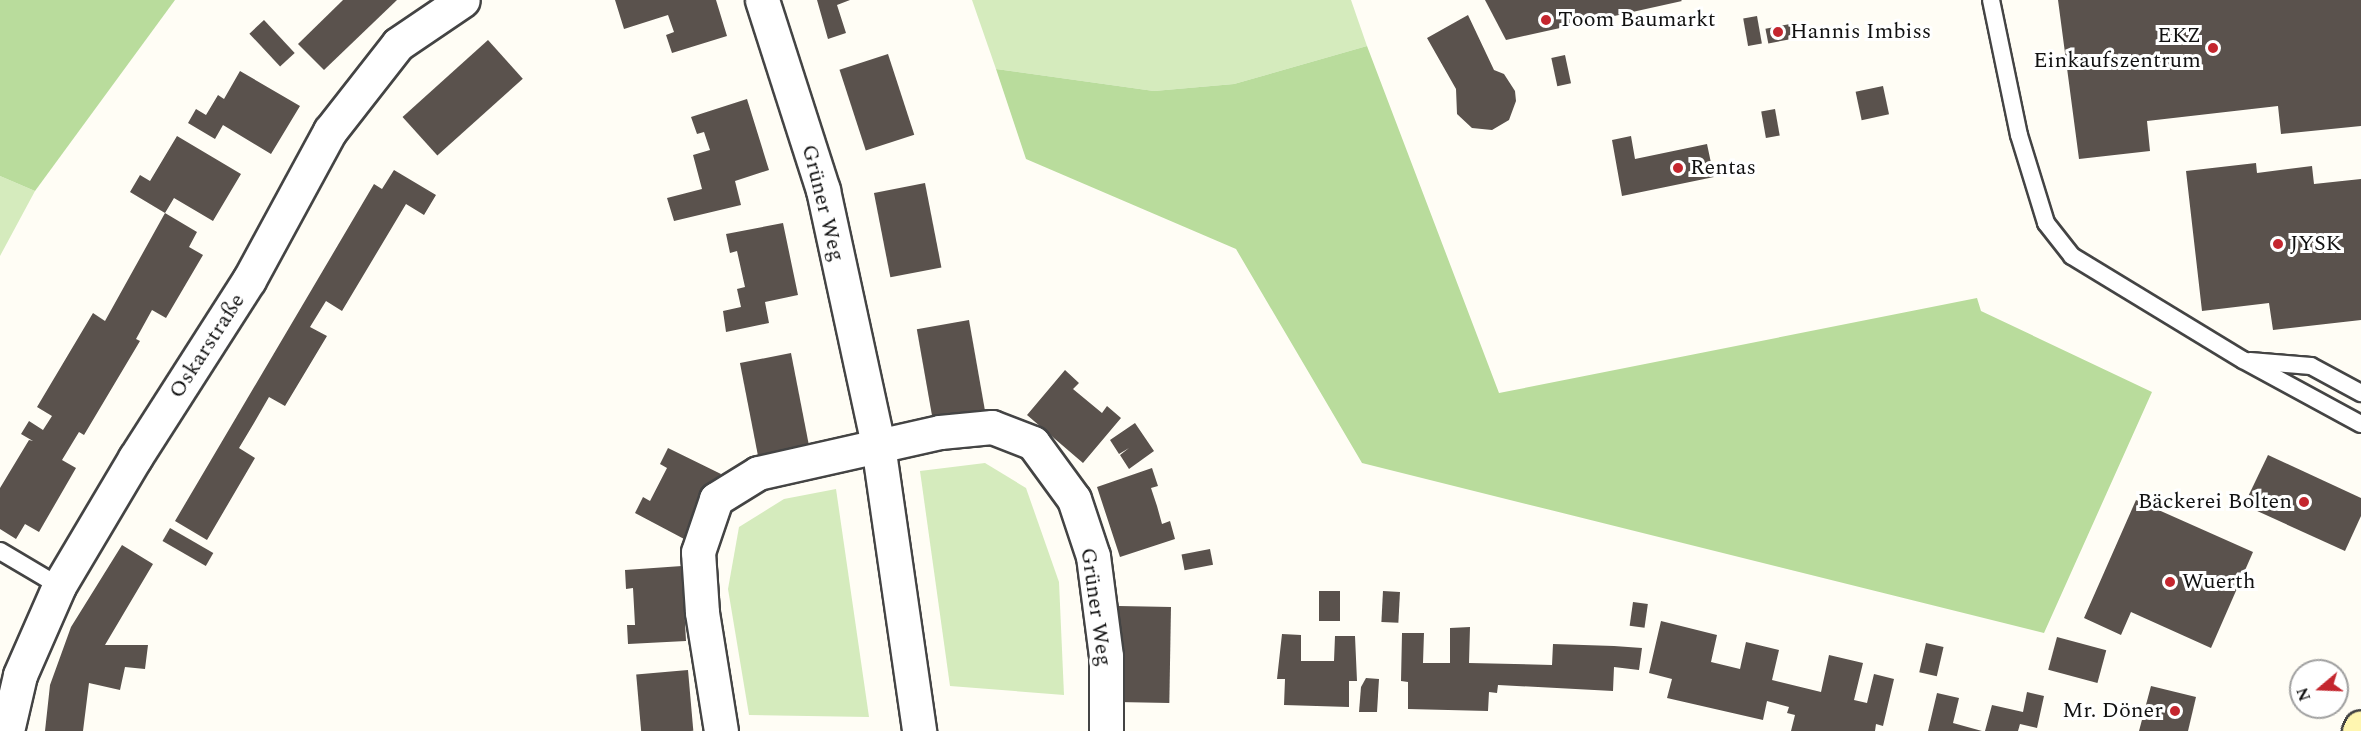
<!DOCTYPE html>
<html>
<head>
<meta charset="utf-8">
<style>
	body { margin:0 }
	#map { position:relative; width:2361px; height:731px; overflow:hidden; background:#fffdf5; font-family:Spectral,serif }
	div>[style] { position:absolute }
	.green>* { inset:0; background:#d5ebbd }
	.forest>* { inset:0; background:#b9dc9c }
	.building>* { inset:0; background:#5a524d; transform-origin:0 0 }
	.roads { filter:drop-shadow(2px 0 #444) drop-shadow(-2px 0 #444) drop-shadow(0 2px #444) drop-shadow(0 -2px #444) }
	.service>* { height:16px; margin:-8px; padding:0 8px; transform-origin:8px; border-radius:8px; background:#fff }
	.minor>* { height:33px; margin:-16.5px; padding:0 16.5px; transform-origin:16.5px; border-radius:16.5px; background:#fff }
	.secondary>* { height:33px; margin:-16.5px; padding:0 16.5px; transform-origin:16.5px; border-radius:16.5px; background:#fff6b0 }
	.dots>* { width:16px; height:16px; translate:-50% -50%; box-sizing:border-box; border:3px solid #fff; border-radius:50% }
	span { translate:-50% -50%; white-space:nowrap; text-align:center; line-height:1.15; -webkit-text-stroke:6px #fff; paint-order:stroke }
	.poi-label { font-size:22px; color:#111 }
	.left { translate:0 -50%; text-align:left }
	.right { translate:-100% -50%; text-align:right }
	.street-label { font-size:22px; color:#111 }
	.north { position:absolute; left:2289px; top:659px; width:60px; height:60px; box-sizing:border-box; background:#fff; border:2px solid #a0a0a0; border-radius:50%; rotate:251deg; font-size:16px; font-weight:700; line-height:24px; text-align:center; color:#111 }
	.north::after { content:''; display:block; margin:auto; width:21px; height:27px; background:#c4262e; clip-path:polygon(50% 0,100% 100%,50% 72%,0 100%) }
</style>
</head>
<body>
<div id="map">
	<div class="green">
		<i style="clip-path:polygon(972px 0,1351px 0,1367px 46px,1234px 84px,1154px 91px,996px 69px)"></i>
		<i style="clip-path:polygon(0 176px,35px 191px,0 256px)"></i>
		<i style="clip-path:polygon(985px 463px,1026px 488px,1059px 582px,1064px 695px,950px 686px,920px 471px)"></i>
		<i style="clip-path:polygon(836px 489px,869px 717px,749px 715px,728px 589px,739px 527px,784px 499px)"></i>
	</div>
	<div class="forest">
		<i style="clip-path:polygon(0 0,175px 0,35px 191px,0 176px)"></i>
		<i style="clip-path:polygon(1367px 46px,1499px 393px,1977px 298px,1981px 311px,2152px 392px,2044px 633px,1362px 463px,1236px 249px,1026px 159px,996px 69px,1154px 91px,1234px 84px)"></i>
	</div>
	<div class="building">
		<i style="clip-path:polygon(343px 0,397px 0,324px 70px,298px 44px)"></i>
		<i style="clip-path:polygon(615px 0,716px 0,727px 36px,672px 53px,666px 35px,674px 32px,668px 15px,624px 29px)"></i>
		<i style="clip-path:polygon(817px 0,850px 0,837px 5px,846px 33px,828px 39px)"></i>
		<i style="clip-path:polygon(1485px 0,1681px 0,1682px 1px,1506px 40px)"></i>
		<i style="clip-path:polygon(2058px 0,2361px 0,2361px 126px,2281px 134px,2278px 106px,2147px 121px,2150px 151px,2079px 159px)"></i>
		<i style="clip-path:polygon(1468px 15px,1494px 70px,1504px 74px,1515px 91px,1516px 101px,1509px 120px,1492px 130px,1472px 128px,1457px 114px,1456px 89px,1427px 38px)"></i>
		<i style="left:1757px;top:16px;width:28px;height:14px;rotate:80deg"></i>
		<i style="left:264px;top:20px;width:45px;height:20px;rotate:47deg"></i>
		<i style="left:1790px;top:24px;width:15px;height:25px;rotate:79deg"></i>
		<i style="left:488px;top:40px;width:52px;height:115px;rotate:48deg"></i>
		<i style="left:888px;top:54px;width:85px;height:51px;rotate:72deg"></i>
		<i style="left:1565px;top:55px;width:29px;height:14px;rotate:78deg"></i>
		<i style="clip-path:polygon(240px 71px,300px 106px,271px 154px,223px 125px,215px 139px,188px 123px,196px 109px,206px 115px,218px 95px,224px 99px)"></i>
		<i style="left:1883px;top:86px;width:29px;height:28px;rotate:78deg"></i>
		<i style="clip-path:polygon(747px 99px,769px 170px,735px 181px,741px 205px,674px 221px,667px 198px,702px 189px,693px 155px,710px 150px,704px 132px,697px 134px,691px 117px)"></i>
		<i style="left:1775px;top:109px;width:27px;height:14px;rotate:80deg"></i>
		<i style="clip-path:polygon(177px 136px,241px 174px,213px 221px,174px 198px,165px 213px,197px 232px,189px 247px,203px 255px,166px 318px,152px 310px,136px 339px,140px 341px,84px 435px,79px 432px,62px 460px,76px 468px,39px 532px,25px 524px,16px 539px,0 529px,0 488px,29px 440px,33px 441px,21px 434px,29px 421px,43px 430px,52px 416px,37px 407px,93px 313px,105px 321px,165px 213px,130px 192px,140px 175px,150px 181px)"></i>
		<i style="clip-path:polygon(1631px 136px,1635px 159px,1707px 144px,1714px 177px,1622px 196px,1612px 140px)"></i>
		<i style="clip-path:polygon(2256px 163px,2257px 173px,2312px 166px,2314px 184px,2361px 179px,2361px 320px,2273px 330px,2269px 303px,2202px 311px,2186px 171px)"></i>
		<i style="clip-path:polygon(394px 170px,436px 195px,424px 215px,406px 204px,342px 311px,326px 301px,310px 327px,327px 336px,285px 406px,269px 397px,254px 423px,239px 448px,255px 458px,207px 540px,175px 521px,374px 184px,382px 189px)"></i>
		<i style="left:925px;top:183px;width:86px;height:52px;rotate:79deg"></i>
		<i style="clip-path:polygon(783px 223px,798px 295px,765px 302px,769px 323px,726px 332px,723px 311px,741px 307px,737px 289px,745px 287px,737px 251px,730px 253px,726px 234px)"></i>
		<i style="left:969px;top:320px;width:96px;height:53px;rotate:80deg"></i>
		<i style="left:791px;top:353px;width:96px;height:52px;rotate:79deg"></i>
		<i style="clip-path:polygon(1065px 370px,1079px 383px,1073px 389px,1102px 413px,1107px 406px,1121px 418px,1083px 463px,1027px 415px)"></i>
		<i style="clip-path:polygon(1135px 423px,1154px 451px,1129px 469px,1120px 455px,1129px 448px,1119px 454px,1110px 440px)"></i>
		<i style="clip-path:polygon(668px 448px,721px 474px,686px 540px,635px 513px,643px 497px,650px 501px,667px 468px,660px 464px)"></i>
		<i style="clip-path:polygon(2268px 455px,2361px 498px,2361px 516px,2345px 551px,2244px 505px)"></i>
		<i style="clip-path:polygon(1152px 468px,1158px 486px,1151px 488px,1157px 506px,1162px 524px,1170px 521px,1175px 539px,1120px 557px,1097px 487px)"></i>
		<i style="clip-path:polygon(2136px 500px,2253px 552px,2211px 648px,2131px 612px,2121px 635px,2084px 618px)"></i>
		<i style="left:170px;top:528px;width:50px;height:15px;rotate:30deg"></i>
		<i style="clip-path:polygon(122px 545px,153px 564px,105px 645px,148px 645px,145px 669px,125px 667px,120px 690px,89px 683px,83px 731px,45px 731px,50px 685px,71px 627px)"></i>
		<i style="left:1210px;top:549px;width:16px;height:29px;rotate:79deg"></i>
		<i style="clip-path:polygon(682px 566px,686px 641px,628px 644px,627px 625px,635px 625px,633px 588px,626px 589px,625px 570px)"></i>
		<i style="left:1319px;top:591px;width:21px;height:30px"></i>
		<i style="left:1383px;top:591px;width:17px;height:31px;rotate:3deg"></i>
		<i style="left:1633px;top:602px;width:15px;height:24px;rotate:8deg"></i>
		<i style="left:1119px;top:606px;width:52px;height:96px;rotate:1deg"></i>
		<i style="clip-path:polygon(1661px 621px,1717px 635px,1711px 662px,1740px 669px,1746px 642px,1779px 650px,1772px 680px,1821px 692px,1829px 655px,1863px 663px,1854px 700px,1867px 703px,1874px 674px,1894px 679px,1883px 726px,1876px 724px,1875px 731px,1791px 731px,1795px 715px,1787px 713px,1789px 707px,1767px 701px,1763px 720px,1667px 698px,1672px 679px,1649px 673px)"></i>
		<i style="clip-path:polygon(1470px 627px,1469px 663px,1552px 665px,1553px 644px,1614px 646px,1642px 648px,1639px 670px,1614px 667px,1613px 691px,1498px 685px,1497px 693px,1489px 692px,1488px 711px,1408px 709px,1408px 682px,1401px 681px,1402px 633px,1424px 633px,1423px 663px,1450px 663px,1450px 628px)"></i>
		<i style="clip-path:polygon(1282px 634px,1301px 635px,1301px 661px,1334px 661px,1335px 636px,1355px 636px,1357px 681px,1349px 681px,1349px 707px,1284px 705px,1285px 679px,1277px 679px)"></i>
		<i style="left:2057px;top:637px;width:51px;height:34px;rotate:15deg"></i>
		<i style="left:1926px;top:643px;width:18px;height:30px;rotate:13deg"></i>
		<i style="left:688px;top:670px;width:61px;height:52px;rotate:85deg"></i>
		<i style="clip-path:polygon(1366px 678px,1379px 679px,1377px 712px,1359px 712px,1361px 687px)"></i>
		<i style="clip-path:polygon(2151px 686px,2196px 697px,2188px 731px,2139px 731px)"></i>
		<i style="clip-path:polygon(2027px 692px,2044px 696px,2037px 728px,2020px 724px,2018px 731px,1985px 731px,1992px 705px,2023px 712px)"></i>
		<i style="clip-path:polygon(1937px 693px,1959px 698px,1953px 723px,1982px 731px,1928px 731px)"></i>
	</div>
	<div class="roads">
		<div class="service">
			<i style="left:1991px;top:0;width:138px;rotate:78.3deg"></i>
			<i style="left:2019px;top:135px;width:92px;rotate:72.9deg"></i>
			<i style="left:2046px;top:223px;width:42px;rotate:51.8deg"></i>
			<i style="left:2072px;top:256px;width:200px;rotate:31.3deg"></i>
			<i style="left:2243px;top:360px;width:134px;rotate:28.5deg"></i>
			<i style="left:2250px;top:361px;width:61px;rotate:4.7deg"></i>
			<i style="left:2311px;top:366px;width:57px;rotate:28.4deg"></i>
			<i style="left:0;top:551px;width:69px;rotate:30.7deg"></i>
		</div>
		<div class="minor">
			<i style="left:762px;top:0;width:200px;rotate:72.2deg"></i>
			<i style="left:823px;top:190px;width:261px;rotate:77.8deg"></i>
			<i style="left:878px;top:445px;width:289px;rotate:81.8deg"></i>
			<i style="left:7px;top:731px;width:57px;rotate:-76.9deg"></i>
			<i style="left:20px;top:675px;width:97px;rotate:-66.3deg"></i>
			<i style="left:59px;top:586px;width:149px;rotate:-59.3deg"></i>
			<i style="left:135px;top:458px;width:211px;rotate:-57.4deg"></i>
			<i style="left:249px;top:280px;width:170px;rotate:-61.5deg"></i>
			<i style="left:330px;top:131px;width:110px;rotate:-52deg"></i>
			<i style="left:398px;top:44px;width:78px;rotate:-34.1deg"></i>
			<i style="left:721px;top:731px;width:121px;rotate:-99.1deg"></i>
			<i style="left:702px;top:612px;width:60px;rotate:-93.8deg"></i>
			<i style="left:698px;top:552px;width:56px;rotate:-71.2deg"></i>
			<i style="left:716px;top:499px;width:49px;rotate:-31.8deg"></i>
			<i style="left:758px;top:473px;width:187px;rotate:-12.7deg"></i>
			<i style="left:940px;top:432px;width:52px;rotate:-5.5deg"></i>
			<i style="left:992px;top:427px;width:44px;rotate:21.3deg"></i>
			<i style="left:1033px;top:443px;width:69px;rotate:53.8deg"></i>
			<i style="left:1074px;top:499px;width:60px;rotate:71.6deg"></i>
			<i style="left:1093px;top:556px;width:101px;rotate:82.6deg"></i>
			<i style="left:1106px;top:656px;width:75px;rotate:90deg"></i>
		</div>
		<div class="secondary">
			<i style="left:2359px;top:731px;width:4px;rotate:-63deg"></i>
		</div>
	</div>
	<div class="dots">
		<i style="left:1546px;top:20px;background:#c4262e"></i>
		<i style="left:1778px;top:32px;background:#c4262e"></i>
		<i style="left:2213px;top:48px;background:#c4262e"></i>
		<i style="left:1678px;top:168px;background:#c4262e"></i>
		<i style="left:2278px;top:244px;background:#c4262e"></i>
		<i style="left:2304px;top:502px;background:#c4262e"></i>
		<i style="left:2170px;top:582px;background:#c4262e"></i>
		<i style="left:2175px;top:711px;background:#c4262e"></i>
	</div>
	<div class="poi-label">
		<span class="left" style="left:1558px;top:20px">Toom Baumarkt</span>
		<span class="left" style="left:1790px;top:32px">Hannis Imbiss</span>
		<span class="right" style="left:2201px;top:48px">EKZ<br>Einkaufszentrum</span>
		<span class="left" style="left:1690px;top:168px">Rentas</span>
		<span class="left" style="left:2290px;top:244px">JYSK</span>
		<span class="right" style="left:2292px;top:502px">Bäckerei Bolten</span>
		<span class="left" style="left:2182px;top:582px">Wuerth</span>
		<span class="right" style="left:2163px;top:711px">Mr. Döner</span>
	</div>
	<div class="street-label">
		<span style="left:823px;top:203px;rotate:76deg">Grüner Weg</span>
		<span style="left:207px;top:346px;rotate:-57deg">Oskarstraße</span>
		<span style="left:1096px;top:607px;rotate:82deg">Grüner Weg</span>
	</div>
	<div class="north">N</div>
</div>
</body>
</html>
